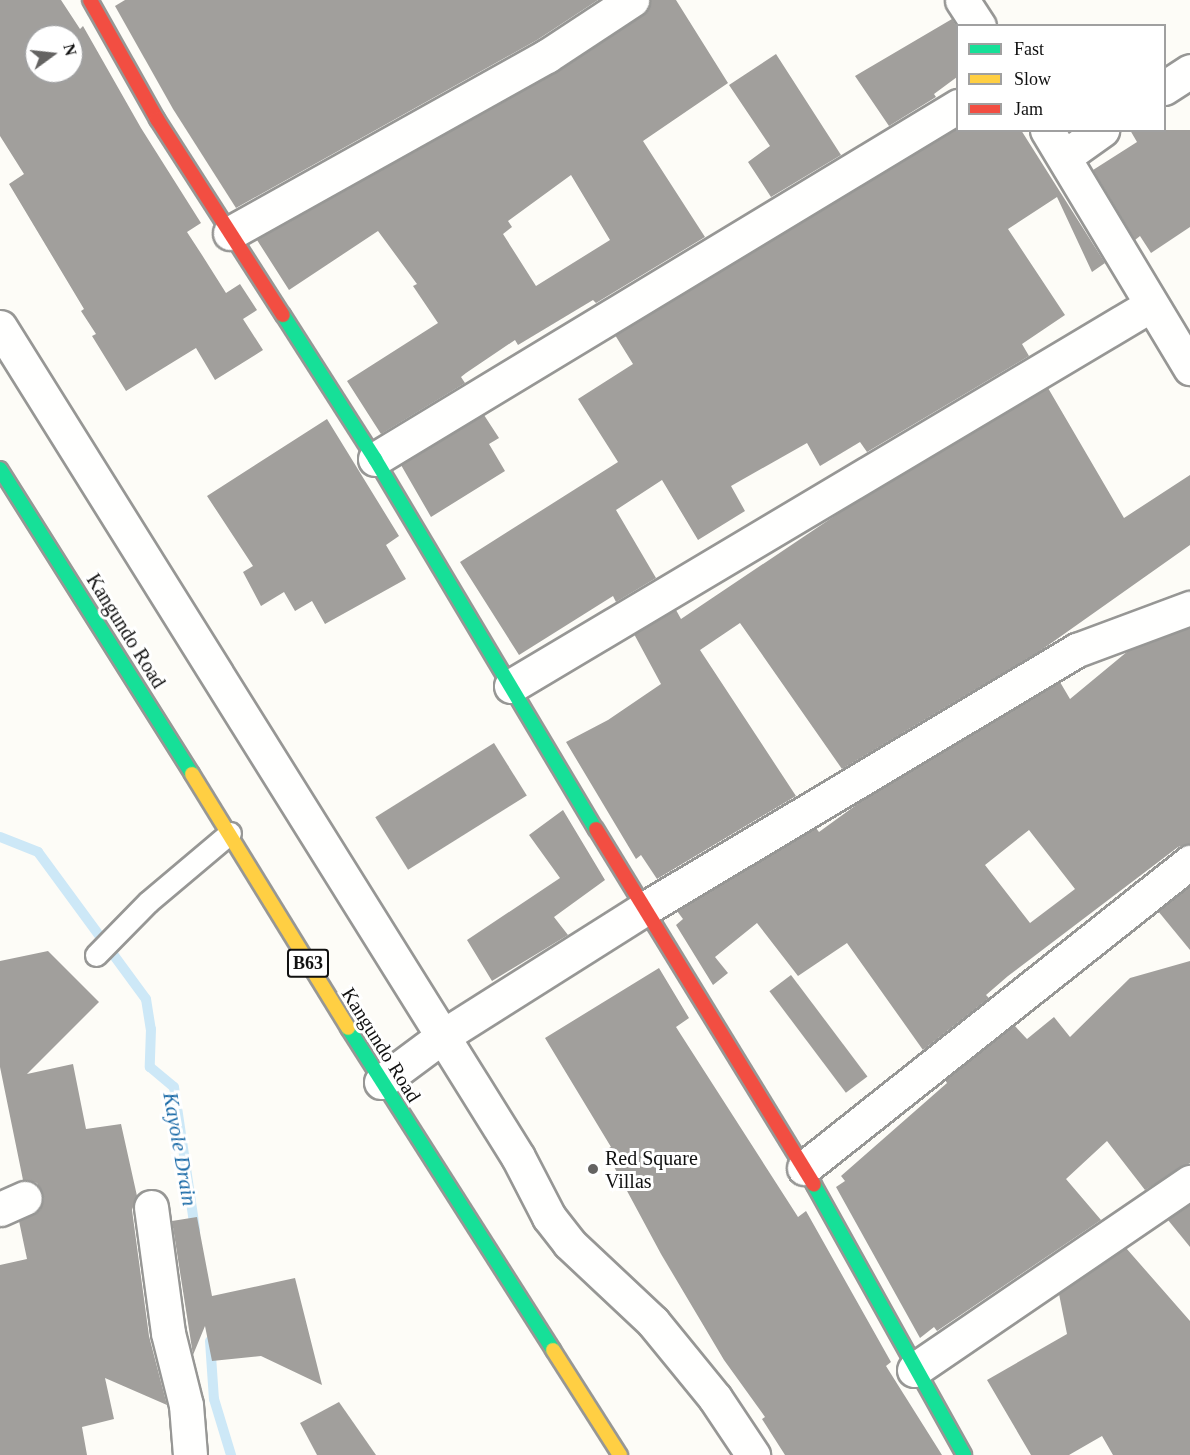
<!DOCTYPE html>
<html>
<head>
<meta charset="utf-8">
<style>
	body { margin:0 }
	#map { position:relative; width:1190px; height:1455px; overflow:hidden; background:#fdfcf7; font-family:Georgia,serif }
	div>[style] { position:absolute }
	.stream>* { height:10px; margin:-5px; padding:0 5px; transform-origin:5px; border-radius:5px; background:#cde8f7 }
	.building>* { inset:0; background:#a19f9c; transform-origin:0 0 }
	.roads { filter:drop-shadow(2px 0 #979795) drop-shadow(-2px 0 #979795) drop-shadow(0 2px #979795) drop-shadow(0 -2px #979795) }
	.lane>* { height:21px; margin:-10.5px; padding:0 10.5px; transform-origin:10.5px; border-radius:10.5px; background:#fffffe }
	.street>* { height:33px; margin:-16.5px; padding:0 16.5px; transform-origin:16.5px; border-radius:16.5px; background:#fffffe }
	.fast>* { height:14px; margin:-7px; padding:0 7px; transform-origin:7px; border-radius:7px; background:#16e098 }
	.slow>* { height:14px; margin:-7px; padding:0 7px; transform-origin:7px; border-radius:7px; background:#ffcf43 }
	.jam>* { height:14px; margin:-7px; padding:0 7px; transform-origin:7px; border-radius:7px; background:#f24e42 }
	.dots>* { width:16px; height:16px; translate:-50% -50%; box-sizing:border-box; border:3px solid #fff; border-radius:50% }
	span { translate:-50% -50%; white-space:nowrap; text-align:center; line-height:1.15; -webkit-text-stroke:6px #fff; paint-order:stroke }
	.shield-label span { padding:2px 4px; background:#fff; border:2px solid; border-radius:4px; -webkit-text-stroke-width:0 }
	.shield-label { font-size:18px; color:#111; font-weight:700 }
	.street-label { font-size:20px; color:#111 }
	.poi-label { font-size:20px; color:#111 }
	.left { translate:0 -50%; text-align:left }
	.water-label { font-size:21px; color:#1768a6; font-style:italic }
	.legend { position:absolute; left:956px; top:24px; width:210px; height:108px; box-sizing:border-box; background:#fff; border:2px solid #a0a0a0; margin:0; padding:8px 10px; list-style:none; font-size:18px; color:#111 }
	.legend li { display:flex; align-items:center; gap:12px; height:30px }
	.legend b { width:30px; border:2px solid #a0a0a0 }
	.north { position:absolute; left:24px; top:24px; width:60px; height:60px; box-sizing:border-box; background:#fff; border:2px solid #a0a0a0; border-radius:50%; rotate:75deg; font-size:16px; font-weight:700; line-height:24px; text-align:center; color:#111 }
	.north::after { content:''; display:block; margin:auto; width:21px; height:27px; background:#646362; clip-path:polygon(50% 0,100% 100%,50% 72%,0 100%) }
</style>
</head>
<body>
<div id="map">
	<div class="stream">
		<i style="left:0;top:837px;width:41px;rotate:21.5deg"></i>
		<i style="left:38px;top:852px;width:182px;rotate:53.7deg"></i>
		<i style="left:146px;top:999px;width:30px;rotate:81deg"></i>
		<i style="left:151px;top:1029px;width:38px;rotate:92deg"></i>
		<i style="left:150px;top:1067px;width:31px;rotate:40deg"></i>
		<i style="left:174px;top:1087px;width:145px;rotate:81.6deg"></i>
		<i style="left:210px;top:1341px;width:58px;rotate:86.1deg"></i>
		<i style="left:214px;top:1399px;width:59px;rotate:73.1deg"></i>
	</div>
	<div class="building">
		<i style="clip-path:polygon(evenodd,0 0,61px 0,80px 29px,83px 26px,141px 128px,201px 223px,187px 232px,202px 255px,226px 293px,240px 284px,257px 310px,243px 319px,263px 350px,215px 380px,196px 348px,126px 391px,92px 336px,96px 334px,81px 311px,84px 309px,9px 184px,24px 174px,0 136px,0 0,36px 36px,72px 36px,72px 72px,36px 72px,36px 36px)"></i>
		<i style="clip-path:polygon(125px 0,598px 0,537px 40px,236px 208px,173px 109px,115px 6px)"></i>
		<i style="clip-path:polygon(evenodd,651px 0,676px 0,728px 83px,643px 141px,705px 237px,596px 303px,593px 300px,518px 345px,515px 340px,466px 373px,461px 377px,465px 383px,381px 434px,347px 381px,438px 323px,413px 286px,417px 284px,378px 231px,289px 290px,257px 240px,556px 72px,642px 16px,651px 0,571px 175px,610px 240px,536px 286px,503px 234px,512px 227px,508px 221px,571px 175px)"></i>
		<i style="clip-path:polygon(952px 19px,957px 27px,957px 77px,934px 94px,936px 97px,889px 126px,855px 76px)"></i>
		<i style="clip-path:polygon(776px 54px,841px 155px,771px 197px,748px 162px,770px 146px,729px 85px)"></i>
		<i style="clip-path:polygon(955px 130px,1021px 130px,1105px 263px,1092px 272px,1057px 197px,1008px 229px,1065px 315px,1022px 344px,1029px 356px,867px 452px,860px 442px,820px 466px,807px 443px,731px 486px,745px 511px,698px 540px,662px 480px,616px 510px,656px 578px,616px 602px,613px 596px,519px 655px,460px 562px,618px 462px,578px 399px,633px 364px,615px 335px)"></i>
		<i style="clip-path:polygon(1130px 130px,1190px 130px,1190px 227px,1151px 253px,1140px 236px,1135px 240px,1093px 170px,1137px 142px)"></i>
		<i style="clip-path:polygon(1048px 388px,1124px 518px,1190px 475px,1190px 545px,1040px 651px,842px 769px,740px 623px,700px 650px,796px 796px,657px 879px,641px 855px,636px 859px,566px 742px,608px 720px,661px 684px,634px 634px,676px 610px,681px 619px,842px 511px)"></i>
		<i style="clip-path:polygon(484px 415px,499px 438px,489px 444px,505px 471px,431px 517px,401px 465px)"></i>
		<i style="clip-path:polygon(327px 419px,399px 536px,386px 545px,406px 579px,325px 624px,312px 601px,295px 611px,284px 592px,261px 606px,243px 572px,253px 566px,207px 496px)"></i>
		<i style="clip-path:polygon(evenodd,1190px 628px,1190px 844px,1178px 847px,1008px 976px,986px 995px,989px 998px,923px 1050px,847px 943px,798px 976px,757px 923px,715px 957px,728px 973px,713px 985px,676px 925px,683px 919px,677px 911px,816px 828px,819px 832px,863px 800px,1060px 682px,1070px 699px,1128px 651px,1190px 628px,1029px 830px,1075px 889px,1030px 923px,985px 865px,1029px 830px)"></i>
		<i style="left:494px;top:743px;width:62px;height:140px;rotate:58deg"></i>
		<i style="clip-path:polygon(563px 810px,605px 880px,554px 917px,568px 935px,492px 981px,467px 940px,560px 878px,529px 835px)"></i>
		<i style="clip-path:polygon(1190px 886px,1190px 950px,1158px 911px)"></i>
		<i style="clip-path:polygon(48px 951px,99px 1002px,27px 1074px,73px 1064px,86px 1129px,121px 1124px,137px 1196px,132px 1210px,149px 1336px,167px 1405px,105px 1378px,114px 1419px,82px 1427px,87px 1455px,0 1455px,0 1265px,27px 1259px,19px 1221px,40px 1210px,44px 1199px,37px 1183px,23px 1180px,0 1067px,0 961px)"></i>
		<i style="clip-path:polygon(1190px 961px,1190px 1163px,1145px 1190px,1107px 1141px,1066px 1179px,1101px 1220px,937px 1331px,934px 1327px,920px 1338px,836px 1187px,845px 1181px,841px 1176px,947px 1083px,945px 1080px,1014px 1025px,1027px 1039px,1054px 1017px,1070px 1037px,1130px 978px)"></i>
		<i style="clip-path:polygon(659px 968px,689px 1018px,676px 1027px,798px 1217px,806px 1211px,891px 1362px,886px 1366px,942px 1455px,785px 1455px,762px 1419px,765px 1417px,724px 1360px,661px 1254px,605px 1150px,611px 1147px,545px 1038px)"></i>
		<i style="left:791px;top:975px;width:127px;height:27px;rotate:53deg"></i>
		<i style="clip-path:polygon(1190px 1205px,1190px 1247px,1168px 1220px)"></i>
		<i style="clip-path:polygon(197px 1217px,212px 1296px,295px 1278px,322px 1385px,261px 1356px,212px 1361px,205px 1326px,193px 1355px,172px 1221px)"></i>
		<i style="clip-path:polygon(1126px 1248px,1190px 1321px,1190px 1455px,1113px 1455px,1102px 1436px,1069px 1455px,1031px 1455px,987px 1380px,1067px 1334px,1059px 1294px)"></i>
		<i style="clip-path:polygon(339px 1402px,376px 1455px,317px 1455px,300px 1423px)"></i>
	</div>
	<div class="roads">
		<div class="lane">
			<i style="left:96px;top:955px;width:74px;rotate:-45.5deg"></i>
			<i style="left:148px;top:902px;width:107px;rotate:-40.1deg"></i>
		</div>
		<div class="street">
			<i style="left:962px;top:0;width:31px;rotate:57deg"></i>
			<i style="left:1164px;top:88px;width:31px;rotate:-33deg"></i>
			<i style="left:1047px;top:130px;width:278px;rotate:59deg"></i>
			<i style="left:1064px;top:157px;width:47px;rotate:-35.4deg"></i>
			<i style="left:230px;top:233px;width:363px;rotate:-29.2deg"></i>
			<i style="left:547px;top:56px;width:102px;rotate:-33.4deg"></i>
			<i style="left:0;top:327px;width:978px;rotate:58.03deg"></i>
			<i style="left:518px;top:1157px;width:68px;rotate:62.7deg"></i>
			<i style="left:549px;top:1217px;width:33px;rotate:52deg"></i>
			<i style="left:569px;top:1243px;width:115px;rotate:43.2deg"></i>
			<i style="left:653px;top:1322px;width:98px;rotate:50.8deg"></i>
			<i style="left:715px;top:1398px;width:69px;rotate:56.3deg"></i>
			<i style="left:375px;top:459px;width:682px;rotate:-31.19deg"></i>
			<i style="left:511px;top:686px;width:745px;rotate:-30.77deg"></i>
			<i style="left:381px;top:1082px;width:77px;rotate:-36.6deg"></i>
			<i style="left:443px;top:1036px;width:238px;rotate:-32.3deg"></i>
			<i style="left:644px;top:909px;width:505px;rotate:-30.89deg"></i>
			<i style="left:1077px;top:650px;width:121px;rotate:-20.4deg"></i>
			<i style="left:804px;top:1168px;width:493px;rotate:-38.4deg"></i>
			<i style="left:151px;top:1207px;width:127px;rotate:82.3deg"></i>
			<i style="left:168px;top:1333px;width:74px;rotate:76deg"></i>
			<i style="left:186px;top:1405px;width:50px;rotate:85.4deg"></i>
			<i style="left:0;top:1209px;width:27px;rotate:-24deg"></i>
			<i style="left:914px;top:1370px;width:334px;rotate:-34.3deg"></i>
		</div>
		<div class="fast">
			<i style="left:283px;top:315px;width:171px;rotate:57.4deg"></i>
			<i style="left:375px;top:459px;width:431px;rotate:59.2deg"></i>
			<i style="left:0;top:469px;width:360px;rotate:57.8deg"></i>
			<i style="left:348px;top:1028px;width:382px;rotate:57.5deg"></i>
			<i style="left:814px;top:1185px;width:309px;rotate:60.9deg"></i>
		</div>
		<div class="slow">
			<i style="left:192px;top:774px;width:298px;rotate:58.4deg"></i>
			<i style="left:553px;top:1350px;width:125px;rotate:57.5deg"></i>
		</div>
		<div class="jam">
			<i style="left:90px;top:0;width:137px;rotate:60.6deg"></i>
			<i style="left:157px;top:119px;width:233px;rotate:57.3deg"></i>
			<i style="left:596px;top:829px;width:417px;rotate:58.5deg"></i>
		</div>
	</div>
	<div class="dots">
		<i style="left:593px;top:1169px;background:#646362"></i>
	</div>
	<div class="shield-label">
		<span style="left:308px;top:963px">B63</span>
	</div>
	<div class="street-label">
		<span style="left:126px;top:631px;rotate:58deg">Kangundo Road</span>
		<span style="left:381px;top:1045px;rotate:58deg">Kangundo Road</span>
	</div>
	<div class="poi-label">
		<span class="left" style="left:605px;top:1170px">Red Square<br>Villas</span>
	</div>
	<div class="water-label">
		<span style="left:180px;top:1149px;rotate:80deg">Kayole Drain</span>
	</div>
	<ul class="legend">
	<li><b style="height:8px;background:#16e098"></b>Fast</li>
	<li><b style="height:8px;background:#ffcf43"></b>Slow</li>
	<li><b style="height:8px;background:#f24e42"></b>Jam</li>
	</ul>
	<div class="north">N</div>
</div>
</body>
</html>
